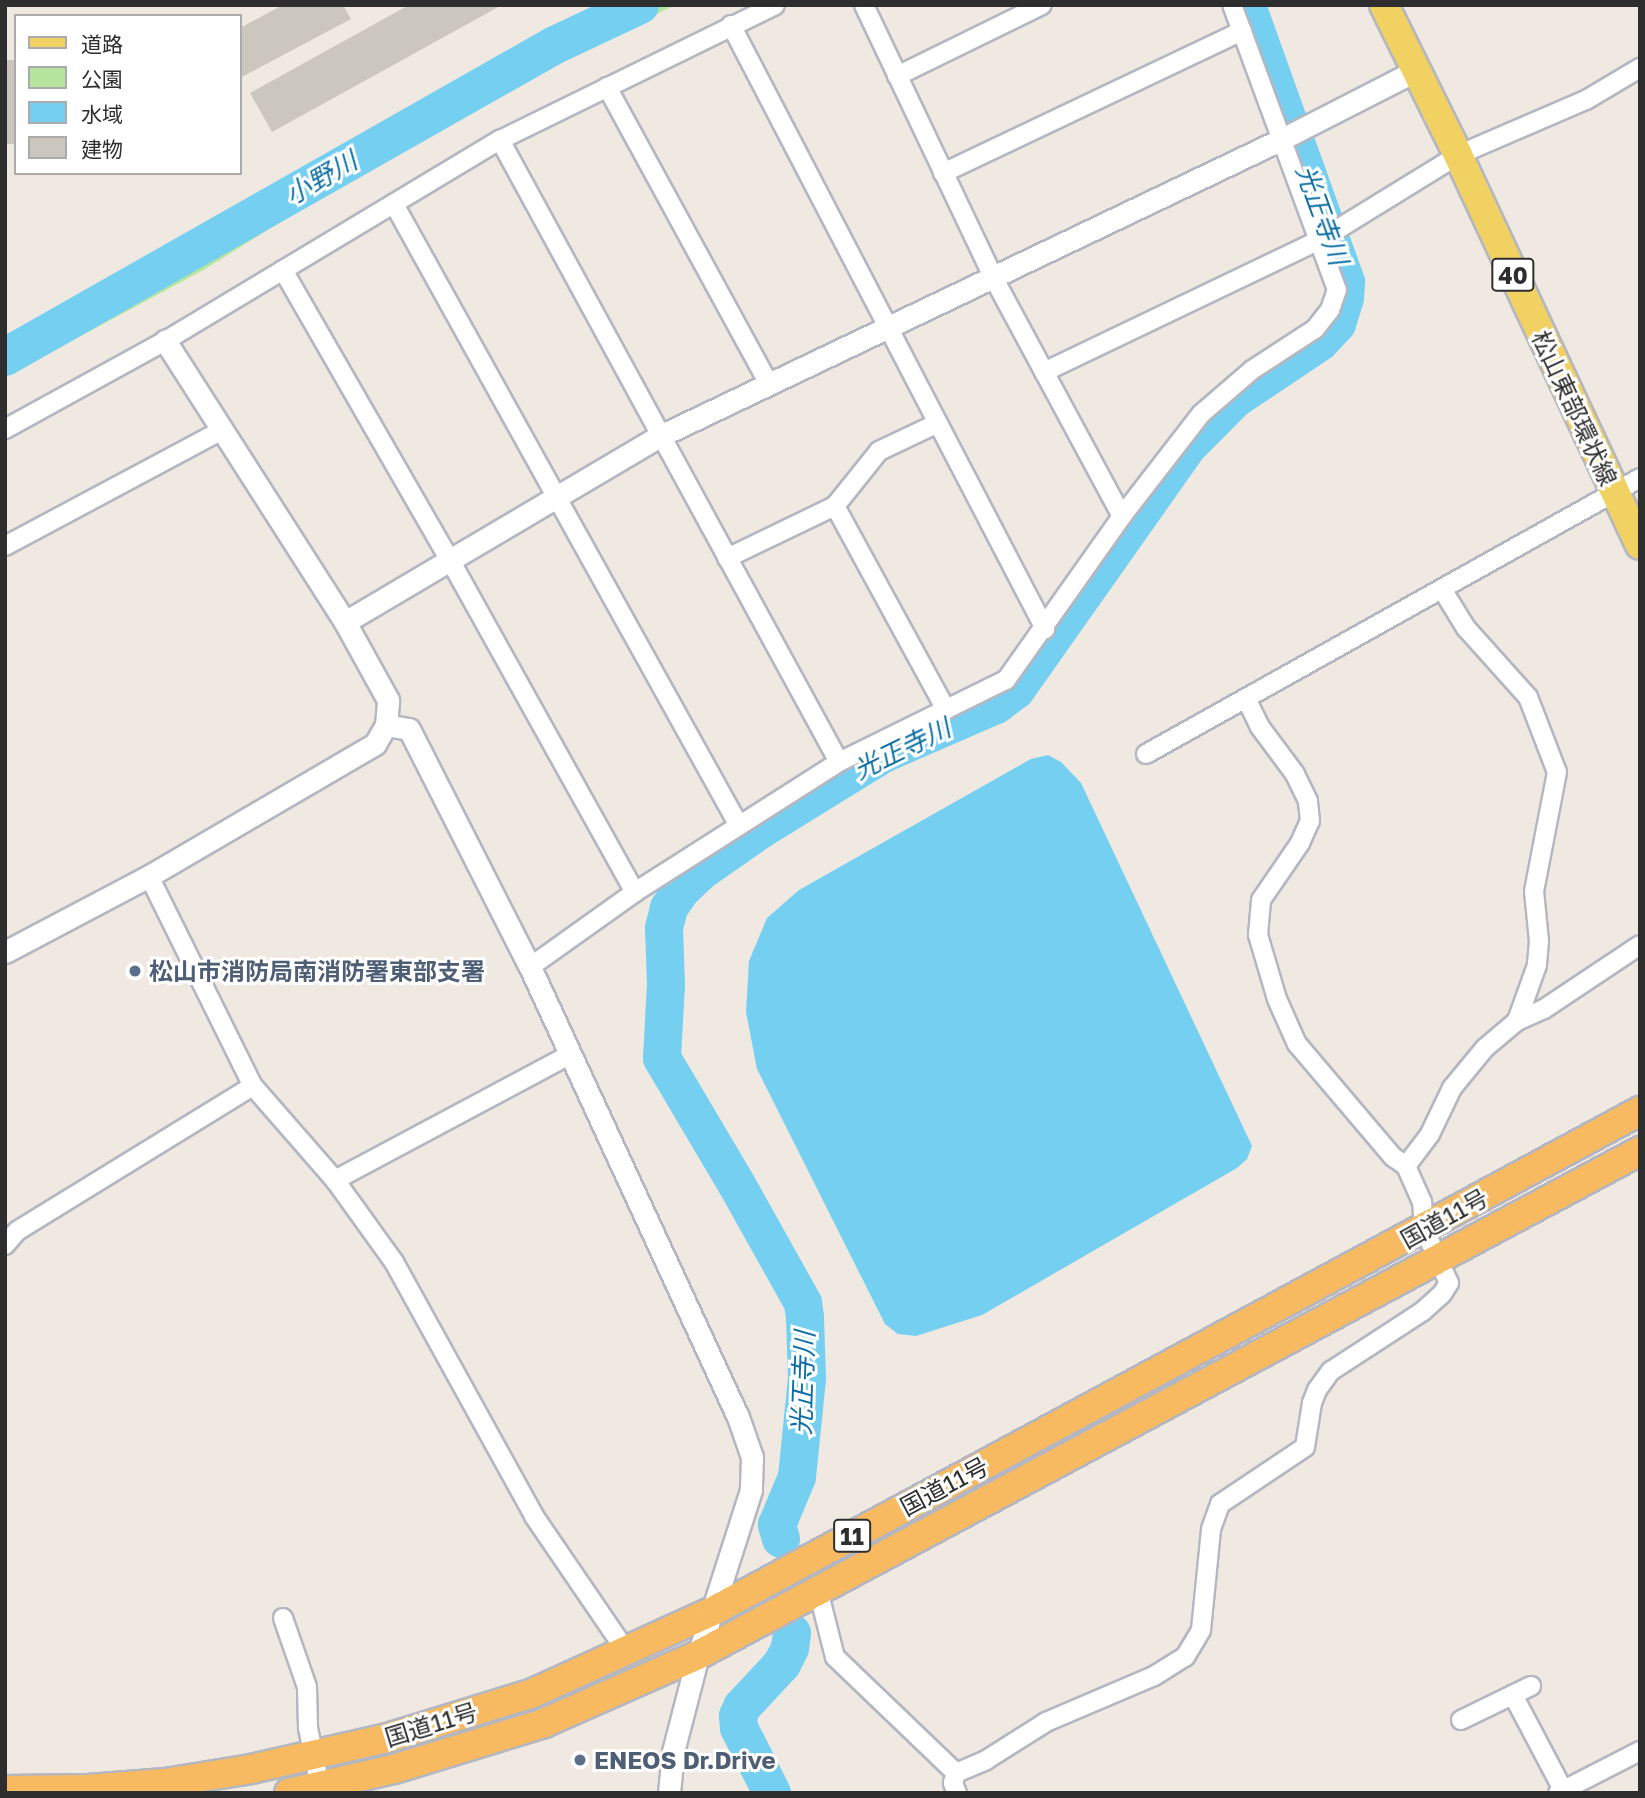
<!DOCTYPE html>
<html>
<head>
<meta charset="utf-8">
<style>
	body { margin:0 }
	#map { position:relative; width:1645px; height:1798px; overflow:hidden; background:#efe9e1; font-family:"Golos Text","Noto Sans JP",sans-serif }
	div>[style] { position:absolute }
	.green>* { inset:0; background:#b6e59e }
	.water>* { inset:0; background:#75cff0 }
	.river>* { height:38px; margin:-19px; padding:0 19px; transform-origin:19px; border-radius:19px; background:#75cff0 }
	.building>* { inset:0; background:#cbc7bf; transform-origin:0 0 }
	.roads { filter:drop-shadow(2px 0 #b4b7c1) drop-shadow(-2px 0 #b4b7c1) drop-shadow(0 2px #b4b7c1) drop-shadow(0 -2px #b4b7c1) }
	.minor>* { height:18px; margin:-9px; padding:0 9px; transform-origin:9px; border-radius:9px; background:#fff }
	.tertiary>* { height:21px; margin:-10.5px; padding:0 10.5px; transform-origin:10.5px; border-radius:10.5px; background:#fff }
	.primary>* { height:28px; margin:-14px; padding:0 14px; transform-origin:14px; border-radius:14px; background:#f2d163 }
	.trunk>* { height:28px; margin:-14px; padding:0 14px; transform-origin:14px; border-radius:14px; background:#f8ba60 }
	.dots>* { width:19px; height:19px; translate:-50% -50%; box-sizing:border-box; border:4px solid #fff; border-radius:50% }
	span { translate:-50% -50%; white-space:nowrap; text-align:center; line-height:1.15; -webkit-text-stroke:6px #fff; paint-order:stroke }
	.shield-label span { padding:2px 5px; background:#fff; border:2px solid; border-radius:5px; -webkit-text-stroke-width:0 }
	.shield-label { font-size:23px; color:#2e2e2e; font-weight:700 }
	.street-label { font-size:24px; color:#2e2e2e }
	.service-label { font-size:24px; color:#4e5e75; font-weight:700 }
	.left { translate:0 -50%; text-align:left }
	.water-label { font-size:26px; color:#0d6fa3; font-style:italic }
	.frame { position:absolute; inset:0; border:7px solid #2e2e2e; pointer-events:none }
	.legend { position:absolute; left:14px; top:14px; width:228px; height:161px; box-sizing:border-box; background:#fff; border:2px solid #ababab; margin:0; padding:9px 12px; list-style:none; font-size:21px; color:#2e2e2e }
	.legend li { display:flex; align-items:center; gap:14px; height:35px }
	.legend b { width:35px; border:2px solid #ababab }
</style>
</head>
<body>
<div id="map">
	<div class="green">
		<i style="clip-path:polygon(609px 5px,675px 5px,572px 55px,432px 132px,346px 181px,205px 269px,5px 377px,5px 346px,161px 261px,349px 145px,451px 87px)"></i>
	</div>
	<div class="water">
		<i style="clip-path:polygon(1048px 755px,1061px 762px,1081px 783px,1252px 1146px,1247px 1159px,1237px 1168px,982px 1315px,916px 1336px,898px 1334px,885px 1324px,757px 1069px,746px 1012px,749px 961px,767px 918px,799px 890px,1031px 759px)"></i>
	</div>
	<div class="river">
		<i style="left:5px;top:357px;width:632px;rotate:-29.57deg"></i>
		<i style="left:555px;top:45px;width:94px;rotate:-25.2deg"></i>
		<i style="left:781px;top:1539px;width:15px;rotate:-106deg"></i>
		<i style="left:777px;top:1525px;width:52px;rotate:-67.4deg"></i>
		<i style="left:797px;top:1477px;width:100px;rotate:-84.2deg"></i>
		<i style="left:807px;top:1378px;width:61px;rotate:-91.9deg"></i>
		<i style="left:805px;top:1317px;width:14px;rotate:-98deg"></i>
		<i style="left:803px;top:1303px;width:135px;rotate:-119.2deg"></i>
		<i style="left:737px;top:1185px;width:147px;rotate:-120.6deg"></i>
		<i style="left:662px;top:1058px;width:73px;rotate:-86.9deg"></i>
		<i style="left:666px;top:985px;width:57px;rotate:-92deg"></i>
		<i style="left:664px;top:928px;width:21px;rotate:-76deg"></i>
		<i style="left:669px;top:908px;width:22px;rotate:-56deg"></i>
		<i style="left:681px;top:890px;width:26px;rotate:-43deg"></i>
		<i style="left:700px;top:872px;width:73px;rotate:-35deg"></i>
		<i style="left:760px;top:830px;width:145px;rotate:-31.7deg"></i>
		<i style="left:883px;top:754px;width:123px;rotate:-23.4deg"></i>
		<i style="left:996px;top:705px;width:25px;rotate:-37deg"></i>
		<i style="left:1016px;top:690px;width:300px;rotate:-54.8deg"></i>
		<i style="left:1189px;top:445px;width:65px;rotate:-45deg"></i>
		<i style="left:1235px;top:399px;width:102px;rotate:-33.8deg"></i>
		<i style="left:1320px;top:342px;width:25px;rotate:-47deg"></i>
		<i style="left:1337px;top:324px;width:27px;rotate:-73deg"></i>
		<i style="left:1345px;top:298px;width:16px;rotate:-86deg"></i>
		<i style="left:1346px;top:282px;width:294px;rotate:-109.7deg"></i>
		<i style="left:772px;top:1793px;width:73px;rotate:-116.9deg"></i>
		<i style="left:739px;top:1728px;width:12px;rotate:-95deg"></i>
		<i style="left:738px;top:1716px;width:10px;rotate:-66deg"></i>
		<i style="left:742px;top:1707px;width:59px;rotate:-47.1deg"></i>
		<i style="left:782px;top:1664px;width:18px;rotate:-63deg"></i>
		<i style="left:790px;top:1648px;width:15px;rotate:-82deg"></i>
	</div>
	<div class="building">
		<i style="clip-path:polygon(283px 5px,343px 5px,351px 19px,240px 78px,240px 28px)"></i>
		<i style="clip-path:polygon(409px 5px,502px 5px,272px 132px,250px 93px)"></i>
		<i style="left:16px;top:60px;width:84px;height:13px;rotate:90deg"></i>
	</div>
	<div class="roads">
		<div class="minor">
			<i style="left:864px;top:5px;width:299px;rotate:64.6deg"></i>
			<i style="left:992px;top:275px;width:274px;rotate:61.7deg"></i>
			<i style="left:731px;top:25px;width:681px;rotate:62.53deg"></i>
			<i style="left:897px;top:76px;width:161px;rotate:-26.1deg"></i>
			<i style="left:607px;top:87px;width:338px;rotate:61.4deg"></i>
			<i style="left:500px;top:140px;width:708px;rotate:61.41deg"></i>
			<i style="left:943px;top:173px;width:331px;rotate:-25.4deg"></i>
			<i style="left:394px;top:204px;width:711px;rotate:60.98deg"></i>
			<i style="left:283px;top:270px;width:335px;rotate:60.1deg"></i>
			<i style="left:450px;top:560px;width:380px;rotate:60.9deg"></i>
			<i style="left:1044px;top:372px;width:306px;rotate:-25.6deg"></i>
			<i style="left:1320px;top:240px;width:162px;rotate:-31.6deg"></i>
			<i style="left:1458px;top:155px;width:139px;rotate:-23.3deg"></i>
			<i style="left:1586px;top:100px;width:63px;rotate:-30.7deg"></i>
			<i style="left:5px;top:429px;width:183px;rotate:-28.8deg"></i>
			<i style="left:165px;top:341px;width:391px;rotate:-31deg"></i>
			<i style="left:500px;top:140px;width:306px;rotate:-26.1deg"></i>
			<i style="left:835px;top:506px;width:232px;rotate:61.4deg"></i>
			<i style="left:5px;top:546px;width:246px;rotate:-28.1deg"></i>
			<i style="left:727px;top:558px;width:120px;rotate:-25.7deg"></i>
			<i style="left:835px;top:506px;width:70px;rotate:-51.3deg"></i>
			<i style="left:879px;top:451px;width:65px;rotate:-25.4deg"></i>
			<i style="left:1442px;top:589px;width:46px;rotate:58.4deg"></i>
			<i style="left:1466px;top:628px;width:93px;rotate:48.1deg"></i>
			<i style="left:1528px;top:697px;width:80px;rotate:68.9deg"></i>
			<i style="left:1557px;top:772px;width:121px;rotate:100.9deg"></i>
			<i style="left:1534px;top:891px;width:50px;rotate:84.3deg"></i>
			<i style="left:1539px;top:941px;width:24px;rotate:95deg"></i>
			<i style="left:1537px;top:965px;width:59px;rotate:109.7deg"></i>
			<i style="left:1146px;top:754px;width:566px;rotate:-29.19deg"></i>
			<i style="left:149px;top:876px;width:234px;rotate:63.7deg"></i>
			<i style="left:253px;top:1086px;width:125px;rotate:48.9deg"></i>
			<i style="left:335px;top:1180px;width:101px;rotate:54.3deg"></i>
			<i style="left:394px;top:1262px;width:290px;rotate:61.1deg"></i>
			<i style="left:534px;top:1516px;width:163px;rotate:55.7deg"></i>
			<i style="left:530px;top:967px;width:129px;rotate:-35.5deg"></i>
			<i style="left:635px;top:892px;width:242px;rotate:-32.5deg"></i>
			<i style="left:839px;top:762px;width:186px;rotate:-26.2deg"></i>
			<i style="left:1006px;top:680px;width:201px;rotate:-54.7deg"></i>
			<i style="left:1122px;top:516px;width:129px;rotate:-52.2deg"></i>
			<i style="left:1201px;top:414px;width:67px;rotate:-40.8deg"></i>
			<i style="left:1252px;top:370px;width:75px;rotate:-33.1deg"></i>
			<i style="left:1315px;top:329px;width:24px;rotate:-52deg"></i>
			<i style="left:1330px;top:310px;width:21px;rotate:-71deg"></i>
			<i style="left:1337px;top:290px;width:304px;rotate:-110.2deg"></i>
			<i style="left:1406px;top:1166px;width:40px;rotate:-53deg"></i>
			<i style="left:1430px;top:1134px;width:51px;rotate:-64.4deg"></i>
			<i style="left:1452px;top:1088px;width:52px;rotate:-50.5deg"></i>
			<i style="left:1485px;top:1048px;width:42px;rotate:-40.2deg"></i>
			<i style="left:1517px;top:1021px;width:30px;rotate:-24deg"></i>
			<i style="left:1544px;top:1009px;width:115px;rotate:-33.7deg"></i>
			<i style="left:335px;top:1180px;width:265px;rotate:-28.1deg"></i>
			<i style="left:5px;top:1245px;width:18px;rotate:-49deg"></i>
			<i style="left:17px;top:1231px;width:277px;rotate:-31.6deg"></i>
			<i style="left:818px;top:1590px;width:69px;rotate:75.8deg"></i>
			<i style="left:835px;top:1657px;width:168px;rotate:43.8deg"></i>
			<i style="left:283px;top:1618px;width:73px;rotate:70.8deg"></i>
			<i style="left:307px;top:1687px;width:41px;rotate:88.6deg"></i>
			<i style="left:308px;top:1728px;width:59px;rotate:78.3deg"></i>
			<i style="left:1513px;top:1695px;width:107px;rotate:62.2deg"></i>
			<i style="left:1461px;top:1720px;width:78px;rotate:-25.9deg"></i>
			<i style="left:957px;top:1793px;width:11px;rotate:-112deg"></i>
			<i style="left:953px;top:1783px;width:10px;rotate:-73deg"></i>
			<i style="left:956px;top:1773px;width:33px;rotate:-23deg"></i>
			<i style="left:986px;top:1760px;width:71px;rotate:-32.3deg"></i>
			<i style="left:1046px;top:1722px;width:117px;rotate:-23.1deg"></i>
			<i style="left:1154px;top:1676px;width:36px;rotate:-32deg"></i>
			<i style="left:1185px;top:1657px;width:31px;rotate:-59deg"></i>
			<i style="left:1201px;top:1630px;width:101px;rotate:-84.3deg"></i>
			<i style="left:1211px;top:1529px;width:27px;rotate:-70deg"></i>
			<i style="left:1220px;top:1504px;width:102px;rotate:-33.8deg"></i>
			<i style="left:1305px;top:1447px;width:45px;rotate:-81deg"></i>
			<i style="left:1312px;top:1403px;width:14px;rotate:-69deg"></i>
			<i style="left:1317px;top:1390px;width:24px;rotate:-54deg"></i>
			<i style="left:1331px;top:1371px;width:110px;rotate:-33.1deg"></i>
			<i style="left:1423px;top:1311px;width:25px;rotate:-42deg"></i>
			<i style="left:1442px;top:1294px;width:13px;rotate:-58deg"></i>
			<i style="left:1449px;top:1283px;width:60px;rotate:-114.8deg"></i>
			<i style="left:1424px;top:1229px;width:27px;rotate:-94deg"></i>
			<i style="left:1422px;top:1202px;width:39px;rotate:-114deg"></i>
			<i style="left:1406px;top:1166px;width:16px;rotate:-145deg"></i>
			<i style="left:1393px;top:1157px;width:148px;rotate:-130.3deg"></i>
			<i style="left:1297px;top:1044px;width:49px;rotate:-114deg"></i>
			<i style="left:1277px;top:999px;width:67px;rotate:-106.5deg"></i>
			<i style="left:1258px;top:935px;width:35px;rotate:-85deg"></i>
			<i style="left:1261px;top:900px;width:69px;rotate:-55.6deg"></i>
			<i style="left:1300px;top:843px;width:24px;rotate:-66deg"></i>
			<i style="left:1310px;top:821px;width:20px;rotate:-96deg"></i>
			<i style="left:1308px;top:801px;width:30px;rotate:-116deg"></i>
			<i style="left:1295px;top:774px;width:59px;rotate:-126.7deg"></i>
			<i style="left:1260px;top:727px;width:32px;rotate:-116deg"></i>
			<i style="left:1558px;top:1793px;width:92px;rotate:-27.1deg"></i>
		</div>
		<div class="tertiary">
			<i style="left:345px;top:622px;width:366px;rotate:-30.6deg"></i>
			<i style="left:660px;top:436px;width:689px;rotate:-25.52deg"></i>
			<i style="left:1282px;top:139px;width:149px;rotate:-27.1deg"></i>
			<i style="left:386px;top:725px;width:23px;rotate:10deg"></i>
			<i style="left:409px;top:729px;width:267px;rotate:63.1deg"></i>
			<i style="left:530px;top:967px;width:493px;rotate:65.2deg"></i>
			<i style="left:737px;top:1414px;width:46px;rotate:70.8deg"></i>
			<i style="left:752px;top:1457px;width:33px;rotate:92deg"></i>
			<i style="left:751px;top:1490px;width:173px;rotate:107.8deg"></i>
			<i style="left:698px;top:1655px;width:100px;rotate:104.5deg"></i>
			<i style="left:673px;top:1752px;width:41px;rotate:95.6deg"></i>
			<i style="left:5px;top:952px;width:163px;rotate:-27.8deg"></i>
			<i style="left:149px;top:876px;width:262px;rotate:-30.3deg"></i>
			<i style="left:375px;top:744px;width:22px;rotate:-60deg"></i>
			<i style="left:386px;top:725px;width:25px;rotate:-85deg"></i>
			<i style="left:388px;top:700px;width:89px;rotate:-118.9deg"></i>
			<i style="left:345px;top:622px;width:334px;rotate:-122.6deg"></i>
		</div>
		<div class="primary">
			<i style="left:1384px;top:5px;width:167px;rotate:63.7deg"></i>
			<i style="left:1458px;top:155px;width:430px;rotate:65deg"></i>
		</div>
		<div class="trunk">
			<i style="left:5px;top:1790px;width:83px;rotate:-0.7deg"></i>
			<i style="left:88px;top:1789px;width:77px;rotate:-4.5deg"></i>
			<i style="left:165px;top:1783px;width:87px;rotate:-9.2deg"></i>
			<i style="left:251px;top:1769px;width:139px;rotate:-12.8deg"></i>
			<i style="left:387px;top:1738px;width:153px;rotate:-17.1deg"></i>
			<i style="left:533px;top:1693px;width:200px;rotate:-24.5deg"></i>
			<i style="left:715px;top:1610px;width:1051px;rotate:-28.35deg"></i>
			<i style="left:289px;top:1793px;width:108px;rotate:-12.9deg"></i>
			<i style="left:394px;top:1769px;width:157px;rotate:-17deg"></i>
			<i style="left:544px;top:1723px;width:168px;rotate:-23.8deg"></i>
			<i style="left:698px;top:1655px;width:1068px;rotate:-28.15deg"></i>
		</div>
	</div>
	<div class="dots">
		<i style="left:135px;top:971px;background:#5c6f8a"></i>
		<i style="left:580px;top:1760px;background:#5c6f8a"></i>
	</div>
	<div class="shield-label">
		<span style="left:1513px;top:275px">40</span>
		<span style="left:852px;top:1536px">11</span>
	</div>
	<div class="street-label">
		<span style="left:1575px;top:408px;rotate:65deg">松山東部環状線</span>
		<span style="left:1444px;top:1218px;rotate:-29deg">国道11号</span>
		<span style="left:944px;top:1486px;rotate:-28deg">国道11号</span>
		<span style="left:431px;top:1724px;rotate:-17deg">国道11号</span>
	</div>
	<div class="service-label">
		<span class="left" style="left:149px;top:971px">松山市消防局南消防署東部支署</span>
		<span class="left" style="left:594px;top:1760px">ENEOS Dr.Drive</span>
	</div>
	<div class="water-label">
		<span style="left:321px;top:178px;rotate:-30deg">小野川</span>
		<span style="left:1322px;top:215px;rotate:70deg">光正寺川</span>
		<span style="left:902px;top:749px;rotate:-26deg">光正寺川</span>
		<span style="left:803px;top:1383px;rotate:-88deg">光正寺川</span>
	</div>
	<div class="frame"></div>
	<ul class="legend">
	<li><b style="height:9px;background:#f2d163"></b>道路</li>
	<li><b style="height:19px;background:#b6e59e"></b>公園</li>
	<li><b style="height:19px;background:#75cff0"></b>水域</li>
	<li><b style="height:19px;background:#cbc7bf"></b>建物</li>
	</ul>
</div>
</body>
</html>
